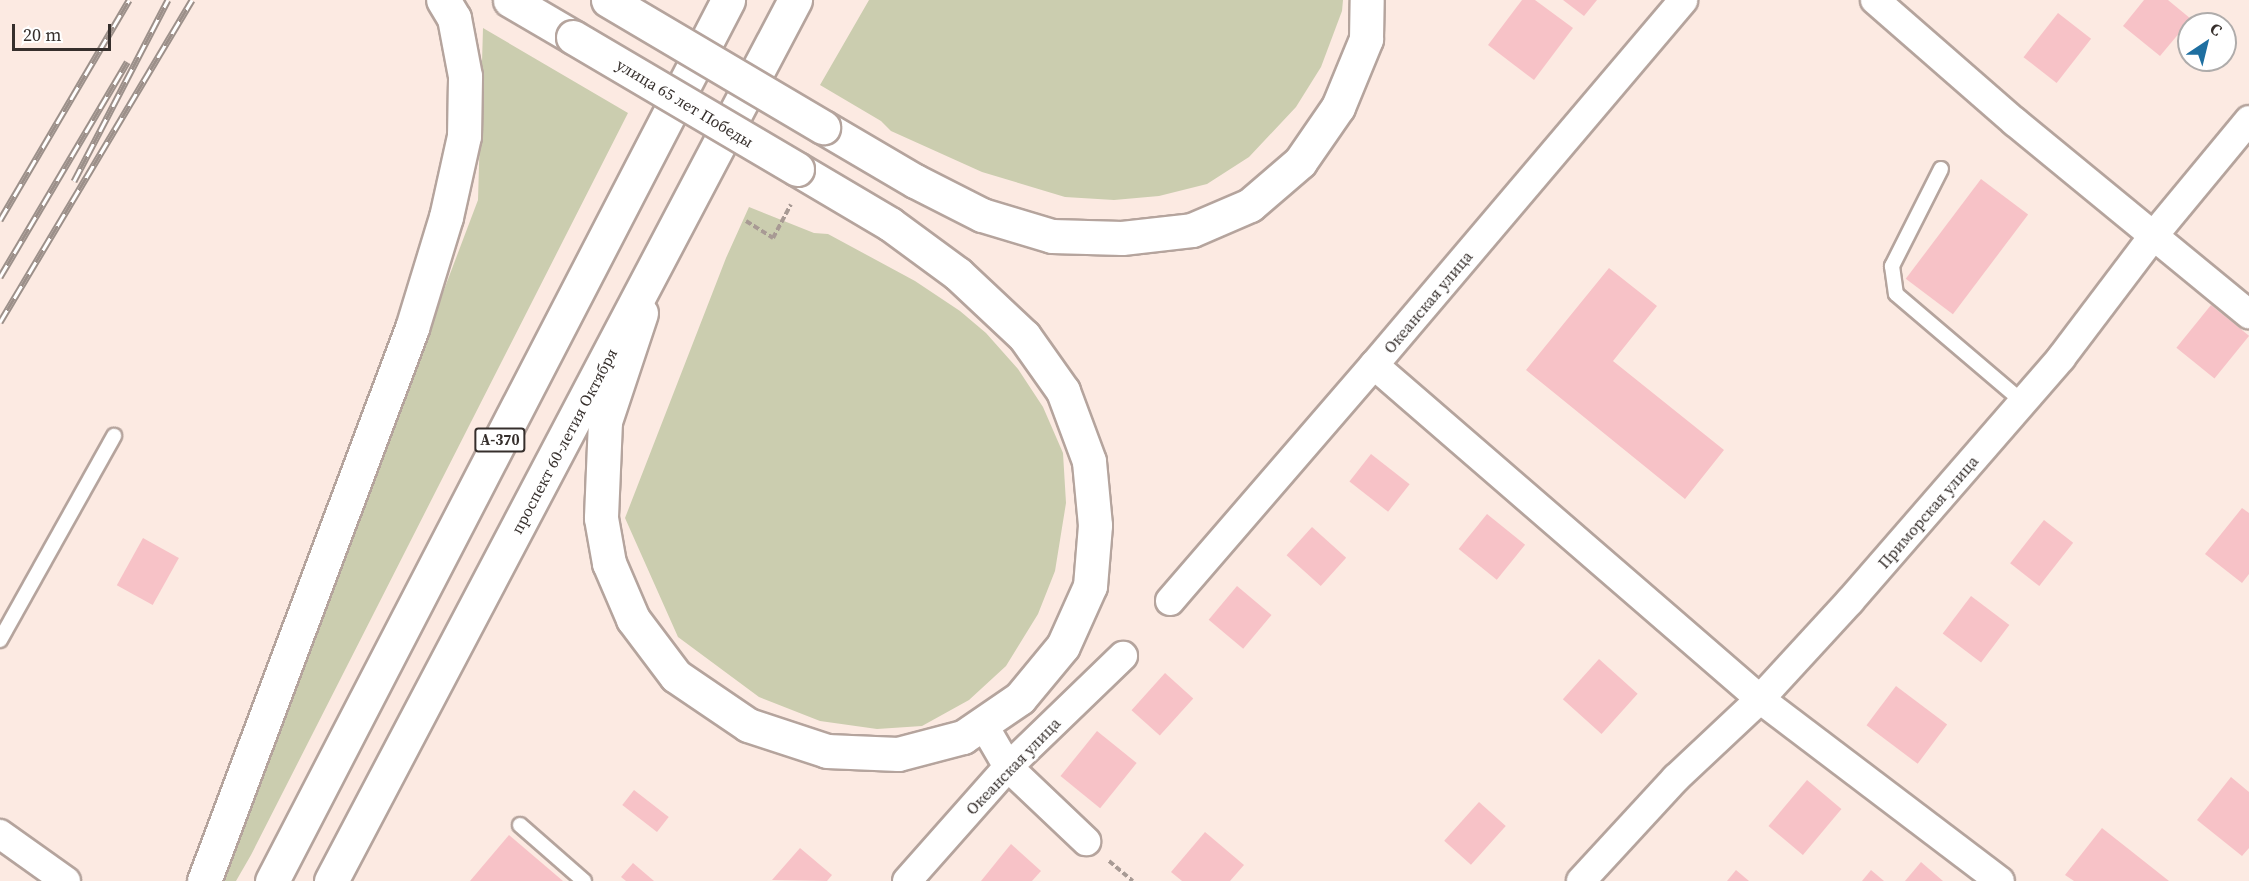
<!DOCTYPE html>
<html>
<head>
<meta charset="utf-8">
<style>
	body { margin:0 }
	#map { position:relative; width:2249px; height:881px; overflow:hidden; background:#fceae2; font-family:"Source Serif 4",serif }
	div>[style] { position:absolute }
	.green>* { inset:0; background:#cbcdaf }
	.building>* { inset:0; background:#f7c2c7; transform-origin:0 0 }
	.path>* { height:4px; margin-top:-2px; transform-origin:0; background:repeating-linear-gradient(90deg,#a89a94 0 6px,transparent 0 9px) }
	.roads { filter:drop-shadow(2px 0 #b5a49d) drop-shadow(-2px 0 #b5a49d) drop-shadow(0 2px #b5a49d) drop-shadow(0 -2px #b5a49d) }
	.lane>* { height:14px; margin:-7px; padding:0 7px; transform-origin:7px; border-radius:7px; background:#fff }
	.street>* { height:28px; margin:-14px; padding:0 14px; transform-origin:14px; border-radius:14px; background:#fff }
	.primary>* { height:33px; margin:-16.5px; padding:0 16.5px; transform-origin:16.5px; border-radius:16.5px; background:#fff }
	.highway>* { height:33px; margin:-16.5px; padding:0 16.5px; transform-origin:16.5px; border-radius:16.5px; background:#fff }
	.rail>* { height:7px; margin-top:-3.5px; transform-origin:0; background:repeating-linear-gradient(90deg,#fff 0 14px,#9c908a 0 28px); box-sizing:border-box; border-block:2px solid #9c908a }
	.bridges { filter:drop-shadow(2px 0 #b5a49d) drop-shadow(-2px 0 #b5a49d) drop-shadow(0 2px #b5a49d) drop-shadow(0 -2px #b5a49d) }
	.primary-bridge>* { height:33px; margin:-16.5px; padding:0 16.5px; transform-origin:16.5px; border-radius:16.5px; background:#fff }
	span { translate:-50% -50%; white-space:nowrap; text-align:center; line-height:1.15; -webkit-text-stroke:5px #fff; paint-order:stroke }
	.shield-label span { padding:2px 4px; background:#fff; border:2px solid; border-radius:4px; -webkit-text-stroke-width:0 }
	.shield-label { font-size:15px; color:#362f2c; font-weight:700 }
	.street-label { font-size:16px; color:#362f2c }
	.north { position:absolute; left:2177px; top:12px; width:60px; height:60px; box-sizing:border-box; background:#fff; border:2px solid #afacab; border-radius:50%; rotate:35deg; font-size:16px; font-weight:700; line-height:24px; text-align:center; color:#362f2c }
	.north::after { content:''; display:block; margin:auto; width:21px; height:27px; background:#1e6fa1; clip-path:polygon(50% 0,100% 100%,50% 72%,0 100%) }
	.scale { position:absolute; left:12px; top:24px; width:99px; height:27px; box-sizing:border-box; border:3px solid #362f2c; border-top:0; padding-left:8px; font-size:18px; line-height:21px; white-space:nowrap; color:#362f2c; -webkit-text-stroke:4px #fff; paint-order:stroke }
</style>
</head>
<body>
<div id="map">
	<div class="green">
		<i style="clip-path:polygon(869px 0,1343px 0,1342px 11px,1321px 67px,1296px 107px,1249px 157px,1207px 184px,1159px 196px,1114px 200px,1065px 197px,982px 172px,891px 131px,881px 121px,820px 85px)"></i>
		<i style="clip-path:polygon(483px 28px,628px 113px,251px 855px,236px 881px,220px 881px,478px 200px)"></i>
		<i style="clip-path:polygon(749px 207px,814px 233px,828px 234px,915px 281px,960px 311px,986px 333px,1018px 369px,1043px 407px,1063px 453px,1066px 503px,1055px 571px,1038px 614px,1006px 666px,969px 700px,922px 726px,877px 729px,820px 721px,759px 697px,678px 637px,625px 518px,726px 258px)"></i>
	</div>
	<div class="building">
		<i style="clip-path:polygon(1522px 0,1535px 0,1573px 28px,1534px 80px,1488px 45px)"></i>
		<i style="clip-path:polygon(1563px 0,1597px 0,1584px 16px)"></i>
		<i style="clip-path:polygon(2144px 0,2168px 0,2191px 19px,2160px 56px,2123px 26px)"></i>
		<i style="left:2058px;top:13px;width:42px;height:56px;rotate:38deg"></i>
		<i style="left:1981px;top:179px;width:59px;height:125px;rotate:37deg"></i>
		<i style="clip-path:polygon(1609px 268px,1657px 306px,1613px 361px,1724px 450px,1685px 499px,1526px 370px)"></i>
		<i style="left:2211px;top:305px;width:49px;height:55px;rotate:39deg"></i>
		<i style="left:1371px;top:454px;width:49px;height:35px;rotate:38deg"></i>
		<i style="clip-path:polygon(2242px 508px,2249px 513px,2249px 574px,2242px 583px,2205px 554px)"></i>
		<i style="left:1487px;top:514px;width:49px;height:45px;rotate:39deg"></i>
		<i style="left:2044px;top:520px;width:37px;height:55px;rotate:38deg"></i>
		<i style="left:1312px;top:527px;width:46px;height:38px;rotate:42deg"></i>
		<i style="left:143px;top:538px;width:41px;height:54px;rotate:29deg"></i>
		<i style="left:1237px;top:586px;width:45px;height:44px;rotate:40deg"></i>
		<i style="left:1971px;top:596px;width:48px;height:47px;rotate:37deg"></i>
		<i style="left:1599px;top:659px;width:52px;height:54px;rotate:42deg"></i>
		<i style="left:1165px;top:673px;width:38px;height:50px;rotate:42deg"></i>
		<i style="left:1896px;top:686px;width:64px;height:49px;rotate:37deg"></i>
		<i style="left:1097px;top:731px;width:51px;height:58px;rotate:39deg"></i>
		<i style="clip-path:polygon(2231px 777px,2249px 792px,2249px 848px,2242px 856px,2197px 820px)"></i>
		<i style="left:1807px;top:780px;width:45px;height:60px;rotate:40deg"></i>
		<i style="left:634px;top:790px;width:44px;height:19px;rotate:38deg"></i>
		<i style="left:1479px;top:802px;width:36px;height:52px;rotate:42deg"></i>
		<i style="clip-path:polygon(2102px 828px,2169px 881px,2074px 881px,2065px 875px)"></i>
		<i style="clip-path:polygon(1205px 832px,1244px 865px,1230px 881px,1182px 881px,1171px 872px)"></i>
		<i style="clip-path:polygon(509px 835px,563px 881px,470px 881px)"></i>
		<i style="clip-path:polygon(1011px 844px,1041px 871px,1032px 881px,981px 881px)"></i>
		<i style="clip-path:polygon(800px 848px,832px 875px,827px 881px,772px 880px)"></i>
		<i style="clip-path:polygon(1921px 862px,1943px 881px,1905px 881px)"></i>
		<i style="clip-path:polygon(633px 863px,654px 881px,626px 881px,621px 877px)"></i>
		<i style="clip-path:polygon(1736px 870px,1749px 881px,1727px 881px)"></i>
		<i style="clip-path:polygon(1871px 870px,1884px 881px,1862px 881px)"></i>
	</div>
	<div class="path">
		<i style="left:746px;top:221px;width:32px;rotate:32deg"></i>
		<i style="left:773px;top:238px;width:38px;rotate:-62deg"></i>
		<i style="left:1109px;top:861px;width:31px;rotate:40deg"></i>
	</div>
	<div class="roads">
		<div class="lane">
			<i style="left:1941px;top:169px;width:109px;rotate:116.8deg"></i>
			<i style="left:1892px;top:266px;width:28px;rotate:82deg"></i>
			<i style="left:1896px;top:294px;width:167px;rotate:40.4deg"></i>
			<i style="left:0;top:640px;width:234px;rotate:-60.8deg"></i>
			<i style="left:520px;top:825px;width:85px;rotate:41.2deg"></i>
		</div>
		<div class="street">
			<i style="left:1875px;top:0;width:186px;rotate:41.1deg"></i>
			<i style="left:2015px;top:122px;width:303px;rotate:39.4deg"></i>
			<i style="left:1374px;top:365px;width:510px;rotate:40.87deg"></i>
			<i style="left:1760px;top:699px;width:301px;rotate:37.2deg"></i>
			<i style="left:1170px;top:601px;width:312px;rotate:-49.2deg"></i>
			<i style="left:1374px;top:365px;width:478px;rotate:-49.7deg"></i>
			<i style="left:983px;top:724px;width:50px;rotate:59.8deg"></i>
			<i style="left:1008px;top:767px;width:108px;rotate:43.5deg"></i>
			<i style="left:0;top:834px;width:81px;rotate:35.5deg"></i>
			<i style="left:907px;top:881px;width:152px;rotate:-48.5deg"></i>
			<i style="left:1008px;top:767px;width:160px;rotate:-44deg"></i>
			<i style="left:1581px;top:881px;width:140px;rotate:-47.3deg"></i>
			<i style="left:1676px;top:778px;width:115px;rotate:-43.2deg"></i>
			<i style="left:1760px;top:699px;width:133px;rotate:-47.4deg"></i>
			<i style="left:1850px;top:601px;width:322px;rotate:-49deg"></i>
			<i style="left:2061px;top:358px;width:154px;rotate:-52.9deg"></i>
			<i style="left:2154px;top:235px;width:149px;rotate:-50.4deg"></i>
		</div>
		<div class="primary">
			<i style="left:510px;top:0;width:73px;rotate:30.4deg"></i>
			<i style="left:641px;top:313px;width:114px;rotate:108.4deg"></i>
			<i style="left:605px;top:421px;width:97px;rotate:92.4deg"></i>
			<i style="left:601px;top:518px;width:46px;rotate:79.9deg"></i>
			<i style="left:609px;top:563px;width:61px;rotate:66.8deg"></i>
			<i style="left:633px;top:619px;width:71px;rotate:53deg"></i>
			<i style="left:676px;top:676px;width:87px;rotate:34.2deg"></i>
			<i style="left:748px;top:725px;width:83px;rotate:18.2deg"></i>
			<i style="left:827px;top:751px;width:71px;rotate:2.4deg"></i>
			<i style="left:898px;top:754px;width:67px;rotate:-14.7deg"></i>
			<i style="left:963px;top:737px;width:69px;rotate:-34.4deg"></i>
			<i style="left:1020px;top:698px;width:67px;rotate:-50.4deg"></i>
			<i style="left:1063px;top:646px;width:66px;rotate:-65.8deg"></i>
			<i style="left:1090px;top:586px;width:61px;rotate:-85.3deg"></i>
			<i style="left:1095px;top:525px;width:64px;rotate:-95.4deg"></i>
			<i style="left:1089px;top:461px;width:75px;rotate:-110.4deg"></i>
			<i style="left:1063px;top:391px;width:67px;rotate:-125.3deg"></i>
			<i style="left:1024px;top:336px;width:91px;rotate:-136.8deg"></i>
			<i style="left:958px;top:274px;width:84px;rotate:-143.7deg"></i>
			<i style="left:890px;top:224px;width:108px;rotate:-149.4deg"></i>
			<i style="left:204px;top:881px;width:591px;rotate:-69.39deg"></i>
			<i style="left:412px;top:328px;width:116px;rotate:-73deg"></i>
			<i style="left:446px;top:217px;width:83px;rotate:-77.5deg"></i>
			<i style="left:464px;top:136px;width:60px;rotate:-89deg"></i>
			<i style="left:465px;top:76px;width:59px;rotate:-100.7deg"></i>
			<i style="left:454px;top:18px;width:21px;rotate:-121deg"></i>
		</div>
		<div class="highway">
			<i style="left:823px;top:127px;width:107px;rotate:30.4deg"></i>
			<i style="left:915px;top:181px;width:75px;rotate:26.9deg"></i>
			<i style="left:982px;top:215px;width:73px;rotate:16.7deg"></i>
			<i style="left:1052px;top:236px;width:70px;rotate:1.6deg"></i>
			<i style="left:1122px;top:238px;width:70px;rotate:-6.5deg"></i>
			<i style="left:1192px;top:230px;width:63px;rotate:-23.3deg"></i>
			<i style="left:1250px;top:205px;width:66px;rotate:-40.7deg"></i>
			<i style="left:1300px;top:162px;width:67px;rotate:-55.4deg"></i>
			<i style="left:1338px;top:107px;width:74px;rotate:-67.6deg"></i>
			<i style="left:1366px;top:39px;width:39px;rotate:-89deg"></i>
			<i style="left:272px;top:881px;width:992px;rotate:-62.63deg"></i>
			<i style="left:331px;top:881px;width:996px;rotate:-62.23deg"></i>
		</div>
	</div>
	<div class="rail">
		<i style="left:74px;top:181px;width:204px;rotate:-62.6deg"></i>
		<i style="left:0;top:220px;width:255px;rotate:-59.6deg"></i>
		<i style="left:0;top:277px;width:250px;rotate:-59.4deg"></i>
		<i style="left:0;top:322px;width:375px;rotate:-59.2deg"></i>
	</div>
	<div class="bridges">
		<div class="primary-bridge">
			<i style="left:608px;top:0;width:250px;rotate:30.6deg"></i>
			<i style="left:573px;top:37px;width:260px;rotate:30.5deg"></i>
		</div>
	</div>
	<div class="shield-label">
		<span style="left:500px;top:440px">А-370</span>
	</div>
	<div class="street-label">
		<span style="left:685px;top:103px;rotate:31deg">улица 65 лет Победы</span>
		<span style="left:1428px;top:302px;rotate:-50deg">Океанская улица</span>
		<span style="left:564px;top:441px;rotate:-62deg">проспект 60-летия Октября</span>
		<span style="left:1928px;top:512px;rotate:-49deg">Приморская улица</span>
		<span style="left:1013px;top:766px;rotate:-46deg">Океанская улица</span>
	</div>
	<div class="north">С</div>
	<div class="scale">20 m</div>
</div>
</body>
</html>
